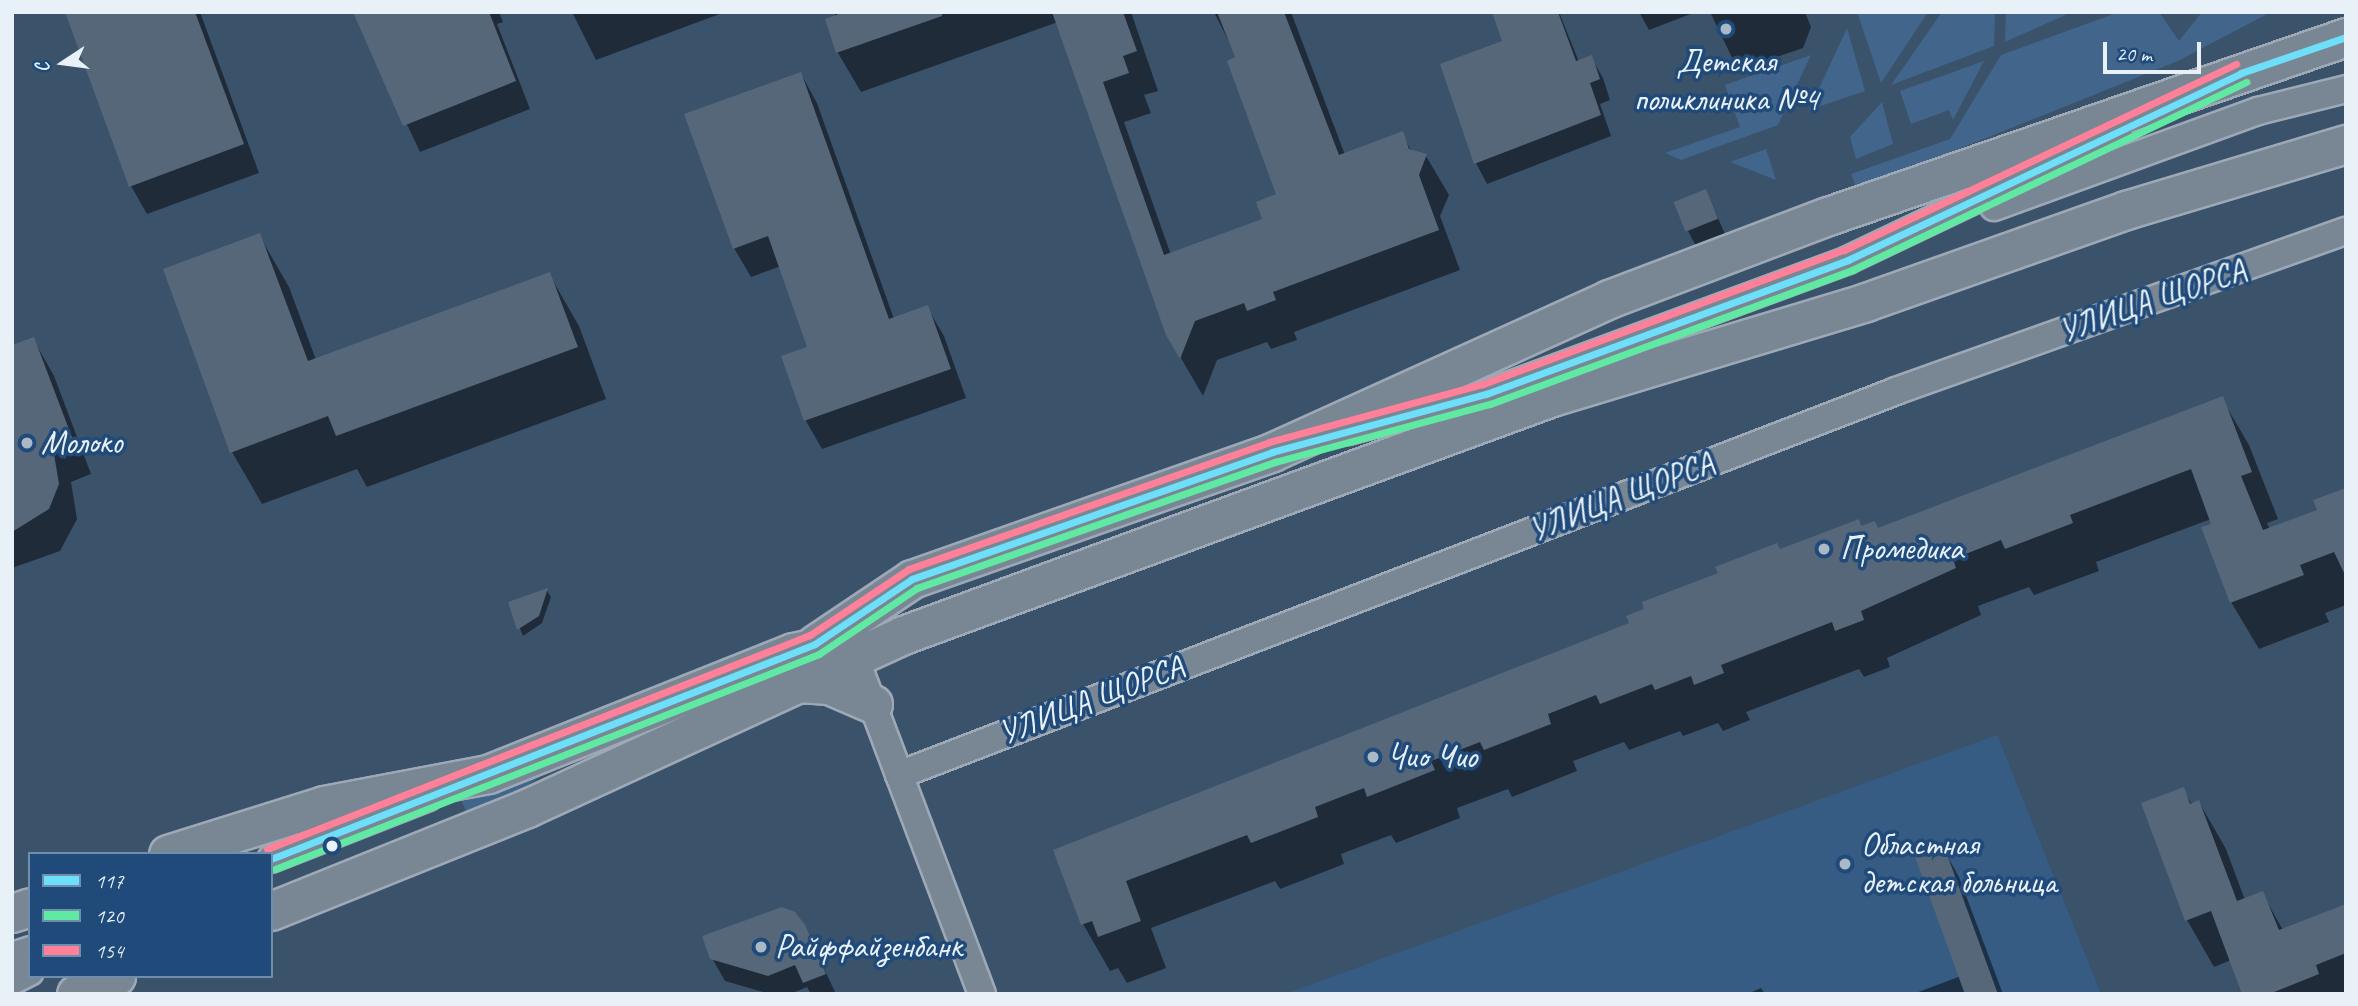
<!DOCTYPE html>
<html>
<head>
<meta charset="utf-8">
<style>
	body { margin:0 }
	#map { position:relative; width:2358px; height:1006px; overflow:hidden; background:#3b526b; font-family:Caveat,sans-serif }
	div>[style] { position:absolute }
	.built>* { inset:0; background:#365c84 }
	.green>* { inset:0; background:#42658c }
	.shadow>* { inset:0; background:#0007 }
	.building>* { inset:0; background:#57677a; transform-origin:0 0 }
	.roads { filter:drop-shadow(2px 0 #9da9b6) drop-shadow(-2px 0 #9da9b6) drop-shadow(0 2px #9da9b6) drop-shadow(0 -2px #9da9b6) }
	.minor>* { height:26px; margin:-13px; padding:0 13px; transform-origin:13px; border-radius:13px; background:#798694 }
	.secondary>* { height:37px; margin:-18.5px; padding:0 18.5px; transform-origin:18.5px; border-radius:18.5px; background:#798694 }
	.bus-1>* { height:7px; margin:-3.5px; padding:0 3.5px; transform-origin:3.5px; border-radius:3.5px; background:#6ddff8 }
	.bus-2>* { height:7px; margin:-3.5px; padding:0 3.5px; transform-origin:3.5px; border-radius:3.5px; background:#60e9a3 }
	.bus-3>* { height:7px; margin:-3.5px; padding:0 3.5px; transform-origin:3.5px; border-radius:3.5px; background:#ff8098 }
	.dots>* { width:19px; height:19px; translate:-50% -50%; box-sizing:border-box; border:4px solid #1f4a7a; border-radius:50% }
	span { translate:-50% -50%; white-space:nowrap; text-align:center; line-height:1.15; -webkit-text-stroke:7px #1f4a7a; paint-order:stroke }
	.poi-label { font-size:33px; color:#e8f1f8 }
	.left { translate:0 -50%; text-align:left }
	.street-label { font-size:33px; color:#e8f1f8 }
	.frame { position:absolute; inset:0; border:14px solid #e8f1f8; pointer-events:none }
	.legend { position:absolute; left:28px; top:852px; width:245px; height:126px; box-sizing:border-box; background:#1f4a7a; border:2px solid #6f8dac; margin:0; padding:9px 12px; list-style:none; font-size:21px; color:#e8f1f8 }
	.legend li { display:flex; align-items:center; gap:14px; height:35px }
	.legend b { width:35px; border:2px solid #6f8dac }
	.north { position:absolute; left:28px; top:28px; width:70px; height:70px; -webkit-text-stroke:5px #1f4a7a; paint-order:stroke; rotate:257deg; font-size:19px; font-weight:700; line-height:28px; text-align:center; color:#e8f1f8 }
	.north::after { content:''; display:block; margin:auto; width:24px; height:32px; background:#e8f1f8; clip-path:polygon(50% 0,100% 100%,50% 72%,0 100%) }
	.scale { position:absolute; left:2103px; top:42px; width:98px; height:32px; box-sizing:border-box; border:4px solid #e8f1f8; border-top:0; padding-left:9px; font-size:21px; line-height:24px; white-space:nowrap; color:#e8f1f8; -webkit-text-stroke:5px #1f4a7a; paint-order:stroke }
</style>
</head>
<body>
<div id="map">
	<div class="built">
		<i style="clip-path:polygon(1997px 735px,2101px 994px,1285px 994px)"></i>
	</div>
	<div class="green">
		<i style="clip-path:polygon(1857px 12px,1928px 12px,1881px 83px)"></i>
		<i style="clip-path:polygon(1942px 12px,1995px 12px,1994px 46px,1891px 85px)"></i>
		<i style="clip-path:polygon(2006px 12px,2072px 12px,2005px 42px)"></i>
		<i style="clip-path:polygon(2119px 12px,2159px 12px,2179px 41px,2202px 12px,2271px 12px,2178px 61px,1857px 190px,1851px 174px,1950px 139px,2001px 55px)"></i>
		<i style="clip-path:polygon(1847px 28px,1865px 91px,1809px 110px)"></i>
		<i style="clip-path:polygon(1811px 55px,1778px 125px,1681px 160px,1665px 153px,1740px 127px,1725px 85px)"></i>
		<i style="clip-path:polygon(1984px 61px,1953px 120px,1949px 110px,1911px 124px,1900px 91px)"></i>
		<i style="clip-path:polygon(1882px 102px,1893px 144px,1856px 159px,1850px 137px)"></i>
		<i style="clip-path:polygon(1766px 149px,1776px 180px,1730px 162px)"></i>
		<i style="clip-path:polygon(535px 771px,539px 777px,511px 797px,468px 816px,462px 802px)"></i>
	</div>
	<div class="shadow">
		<i style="clip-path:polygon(67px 12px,200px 12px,259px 173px,147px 214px,131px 186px)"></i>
		<i style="clip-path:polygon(354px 12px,499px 12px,503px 22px,497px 24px,530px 109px,420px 152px)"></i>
		<i style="clip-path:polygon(572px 12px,725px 12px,596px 60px)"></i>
		<i style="clip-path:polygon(834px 12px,1131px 12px,1158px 91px,1144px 95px,1151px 113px,1124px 122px,1171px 255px,1265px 220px,1278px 195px,1237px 58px,1214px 12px,1291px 12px,1345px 155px,1402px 134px,1412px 152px,1426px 156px,1449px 195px,1440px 216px,1460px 270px,1294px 332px,1297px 340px,1271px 349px,1267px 342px,1217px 360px,1203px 396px,1167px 334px,1058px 22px,861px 92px,838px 53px,827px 20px,836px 17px)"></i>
		<i style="clip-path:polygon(1509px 12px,1559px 12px,1579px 62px,1591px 57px,1603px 78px,1610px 100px,1600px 104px,1611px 136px,1487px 184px,1476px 163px)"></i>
		<i style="clip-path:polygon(1639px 12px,1696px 12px,1649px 30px)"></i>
		<i style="clip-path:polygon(1710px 12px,1805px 12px,1811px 27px,1803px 48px,1738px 70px)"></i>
		<i style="clip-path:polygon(801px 74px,817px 103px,894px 319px,927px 307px,944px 336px,966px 398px,822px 449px,806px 421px,783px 357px,810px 348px,781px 266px,751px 277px,734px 248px)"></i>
		<i style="clip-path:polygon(1706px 191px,1725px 234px,1696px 246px,1688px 231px)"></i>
		<i style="clip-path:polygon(259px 235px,289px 287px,316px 360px,549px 274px,579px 326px,606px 399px,367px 487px,357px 469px,262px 504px,232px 452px)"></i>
		<i style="clip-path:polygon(35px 342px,54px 376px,91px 474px,71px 482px,77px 519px,60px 551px,12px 568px,12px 350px)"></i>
		<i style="clip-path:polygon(2222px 399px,2249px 445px,2278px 519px,2267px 523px,2270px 530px,2320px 511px,2346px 490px,2346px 605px,2325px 613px,2329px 622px,2259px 649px,2231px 602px,2211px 519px,2096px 562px,2099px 571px,2034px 595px,2029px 587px,1978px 606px,1981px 615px,1887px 658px,1890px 667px,1864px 677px,1859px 669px,1746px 712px,1750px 720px,1723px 731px,1718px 723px,1683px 736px,1680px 731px,1629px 750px,1624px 742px,1573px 761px,1577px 771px,1512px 797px,1508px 789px,1457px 808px,1460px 818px,1396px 843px,1391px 835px,1341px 854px,1344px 864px,1280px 889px,1275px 881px,1151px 928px,1166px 968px,1127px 983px,1118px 968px,1110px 971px,1083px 924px,1055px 851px,1631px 624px,1780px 551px,1862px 528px,1878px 529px)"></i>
		<i style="clip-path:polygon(547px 591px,551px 597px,542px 623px,523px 636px,510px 603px)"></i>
		<i style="clip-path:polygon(2183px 789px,2192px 805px,2199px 802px,2226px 849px,2245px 900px,2262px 893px,2283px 930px,2346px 906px,2346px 994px,2244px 994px,2231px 960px,2214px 967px,2187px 920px)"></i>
		<i style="clip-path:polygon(1943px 848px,1959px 877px,2003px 994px,1913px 994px,1961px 976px)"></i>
		<i style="clip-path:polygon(804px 926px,836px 994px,811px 994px,807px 987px,790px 994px,770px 994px,725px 981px,712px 958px)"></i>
		<i style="clip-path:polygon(1761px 988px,1765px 994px,1747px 994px)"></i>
	</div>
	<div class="building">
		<i style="clip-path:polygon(65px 12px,195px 12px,244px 144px,129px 187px)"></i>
		<i style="clip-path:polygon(353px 12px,489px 12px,516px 81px,403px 126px)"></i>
		<i style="clip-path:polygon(844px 12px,942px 12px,942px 16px,836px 53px,825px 19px)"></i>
		<i style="clip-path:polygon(1052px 12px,1123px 12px,1137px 51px,1123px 56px,1129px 73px,1103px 82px,1164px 255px,1262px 219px,1256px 202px,1276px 194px,1227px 61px,1235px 57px,1217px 12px,1284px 12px,1339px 155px,1403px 131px,1409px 149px,1427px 154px,1419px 175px,1439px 230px,1273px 292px,1276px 300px,1247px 311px,1244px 303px,1195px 321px,1180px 359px,1166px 335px)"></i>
		<i style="clip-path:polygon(1492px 12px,1558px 12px,1576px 61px,1592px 55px,1600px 79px,1590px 83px,1601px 115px,1474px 164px,1440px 64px,1502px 41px)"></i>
		<i style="clip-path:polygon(801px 72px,889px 319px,928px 305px,951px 369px,804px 421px,781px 356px,807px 347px,768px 236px,733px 249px,684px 114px)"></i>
		<i style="left:1706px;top:189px;width:32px;height:35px;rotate:68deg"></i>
		<i style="clip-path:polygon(260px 233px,308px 361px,550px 272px,578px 347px,336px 436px,328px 416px,230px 453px,163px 269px)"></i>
		<i style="clip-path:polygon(34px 337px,73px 440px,53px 448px,59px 484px,49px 509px,12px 532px,12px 345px)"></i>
		<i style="clip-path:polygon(2223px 396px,2252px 472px,2241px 476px,2263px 530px,2317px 510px,2313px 500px,2346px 488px,2346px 577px,2334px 552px,2300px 565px,2304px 575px,2230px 603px,2201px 527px,2211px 524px,2191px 469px,2070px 515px,2073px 523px,2005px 549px,2001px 540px,1953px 559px,1956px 568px,1861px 611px,1864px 620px,1835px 631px,1832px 622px,1721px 665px,1724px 673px,1694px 685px,1691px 676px,1655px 690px,1652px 684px,1600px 704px,1596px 695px,1548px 714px,1551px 724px,1484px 750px,1480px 742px,1431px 761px,1435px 770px,1367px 797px,1364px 788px,1315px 807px,1318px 817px,1251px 843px,1247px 835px,1126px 881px,1141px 921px,1098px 937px,1092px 921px,1081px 925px,1053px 850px,1629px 623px,1626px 616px,1644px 609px,1642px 602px,1718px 573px,1715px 567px,1777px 543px,1780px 549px,1859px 519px,1861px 526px,1875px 521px,1878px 528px)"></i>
		<i style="clip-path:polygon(548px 588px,539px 616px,517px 630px,508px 602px)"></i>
		<i style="clip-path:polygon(2184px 787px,2190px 804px,2199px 800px,2237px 901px,2263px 891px,2279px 930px,2346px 904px,2346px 953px,2316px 965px,2319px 974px,2269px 994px,2242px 994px,2211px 911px,2185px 921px,2141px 803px)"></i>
		<i style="left:1944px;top:846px;width:158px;height:31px;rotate:70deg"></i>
		<i style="clip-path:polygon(782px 907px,795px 912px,805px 925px,826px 974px,803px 983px,795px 965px,768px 976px,710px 959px,702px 936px)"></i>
	</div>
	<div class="roads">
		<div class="minor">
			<i style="left:1994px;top:207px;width:281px;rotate:-20deg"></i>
			<i style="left:2258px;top:111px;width:91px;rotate:-14deg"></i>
			<i style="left:1348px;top:431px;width:143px;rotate:-15deg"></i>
			<i style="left:1486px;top:394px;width:386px;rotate:-20.3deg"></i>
			<i style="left:1848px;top:260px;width:300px;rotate:-25.5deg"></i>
			<i style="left:849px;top:642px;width:376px;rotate:69.3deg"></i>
			<i style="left:899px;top:775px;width:1068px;rotate:-21.06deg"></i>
			<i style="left:1896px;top:391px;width:478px;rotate:-19.6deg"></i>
			<i style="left:271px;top:859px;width:169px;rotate:-21.5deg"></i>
			<i style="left:12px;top:956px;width:19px;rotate:-18deg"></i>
			<i style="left:12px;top:981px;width:20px;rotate:-27deg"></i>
		</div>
		<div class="secondary">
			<i style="left:815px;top:644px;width:117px;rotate:-33.8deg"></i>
			<i style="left:912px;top:579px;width:382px;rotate:-19.4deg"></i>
			<i style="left:1272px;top:452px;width:370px;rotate:-24.4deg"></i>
			<i style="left:1609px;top:299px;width:234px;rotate:-20.8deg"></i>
			<i style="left:1828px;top:216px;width:548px;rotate:-19.06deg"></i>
			<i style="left:798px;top:683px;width:31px;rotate:4deg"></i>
			<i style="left:829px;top:685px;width:48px;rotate:23.4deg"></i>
			<i style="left:168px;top:854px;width:164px;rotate:-17.4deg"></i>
			<i style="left:324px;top:805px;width:167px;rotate:-10.7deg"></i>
			<i style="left:488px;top:774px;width:328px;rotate:-21.8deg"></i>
			<i style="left:793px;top:652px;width:47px;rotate:-12.3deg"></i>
			<i style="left:271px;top:911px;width:276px;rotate:-21.9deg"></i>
			<i style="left:527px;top:808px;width:414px;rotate:-24.7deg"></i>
			<i style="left:903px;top:635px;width:691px;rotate:-20.14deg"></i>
			<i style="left:1552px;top:397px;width:328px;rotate:-16.8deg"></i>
			<i style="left:1866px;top:302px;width:276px;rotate:-19.5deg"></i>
			<i style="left:2126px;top:210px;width:230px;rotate:-16.7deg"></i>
			<i style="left:12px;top:913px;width:19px;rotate:-18deg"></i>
			<i style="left:76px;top:994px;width:44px;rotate:-24.2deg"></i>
		</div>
	</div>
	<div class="bus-1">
		<i style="left:271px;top:859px;width:585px;rotate:-21.56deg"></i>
		<i style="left:815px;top:644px;width:117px;rotate:-33.8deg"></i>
		<i style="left:912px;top:579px;width:382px;rotate:-19.4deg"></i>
		<i style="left:1272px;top:452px;width:222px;rotate:-15.2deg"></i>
		<i style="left:1486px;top:394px;width:386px;rotate:-20.3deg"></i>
		<i style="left:1848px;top:260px;width:435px;rotate:-25.4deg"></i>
		<i style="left:2241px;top:73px;width:111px;rotate:-18.9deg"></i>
	</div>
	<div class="bus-2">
		<i style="left:275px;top:869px;width:585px;rotate:-21.56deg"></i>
		<i style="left:819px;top:654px;width:118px;rotate:-34deg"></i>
		<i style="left:917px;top:588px;width:380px;rotate:-19.4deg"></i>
		<i style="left:1275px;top:462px;width:223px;rotate:-15.1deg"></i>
		<i style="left:1490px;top:404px;width:386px;rotate:-20.3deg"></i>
		<i style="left:1852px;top:270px;width:437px;rotate:-25.5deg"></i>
	</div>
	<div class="bus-3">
		<i style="left:267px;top:849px;width:584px;rotate:-21.51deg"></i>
		<i style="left:810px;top:635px;width:119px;rotate:-33.7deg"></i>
		<i style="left:909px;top:569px;width:382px;rotate:-19.4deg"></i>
		<i style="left:1269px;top:442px;width:222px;rotate:-15.2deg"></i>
		<i style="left:1483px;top:384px;width:385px;rotate:-20.4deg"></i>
		<i style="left:1844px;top:250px;width:434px;rotate:-25.4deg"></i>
	</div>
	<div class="dots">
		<i style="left:1726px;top:29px;background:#abb9c7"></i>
		<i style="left:27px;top:443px;background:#abb9c7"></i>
		<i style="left:1824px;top:549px;background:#abb9c7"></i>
		<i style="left:1373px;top:757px;background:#abb9c7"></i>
		<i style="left:332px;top:846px;background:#e8f1f8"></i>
		<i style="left:1845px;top:864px;background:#abb9c7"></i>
		<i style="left:761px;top:947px;background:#abb9c7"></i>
	</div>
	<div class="poi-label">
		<span style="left:1726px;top:81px">Детская<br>поликлиника №4</span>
		<span class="left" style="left:41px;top:443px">Молоко</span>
		<span class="left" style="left:1840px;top:549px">Промедика</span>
		<span class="left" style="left:1387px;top:757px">Чио Чио</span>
		<span class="left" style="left:1861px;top:864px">Областная<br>детская больница</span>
		<span class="left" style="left:775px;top:947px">Райффайзенбанк</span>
	</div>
	<div class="street-label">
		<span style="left:2152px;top:301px;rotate:-19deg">УЛИЦА ЩОРСА</span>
		<span style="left:1621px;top:497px;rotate:-21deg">УЛИЦА ЩОРСА</span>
		<span style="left:1091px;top:700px;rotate:-21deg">УЛИЦА ЩОРСА</span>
	</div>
	<div class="frame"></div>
	<ul class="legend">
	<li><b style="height:9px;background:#6ddff8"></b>117</li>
	<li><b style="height:9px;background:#60e9a3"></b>120</li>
	<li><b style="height:9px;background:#ff8098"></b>154</li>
	</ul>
	<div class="north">С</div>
	<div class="scale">20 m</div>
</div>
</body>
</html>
